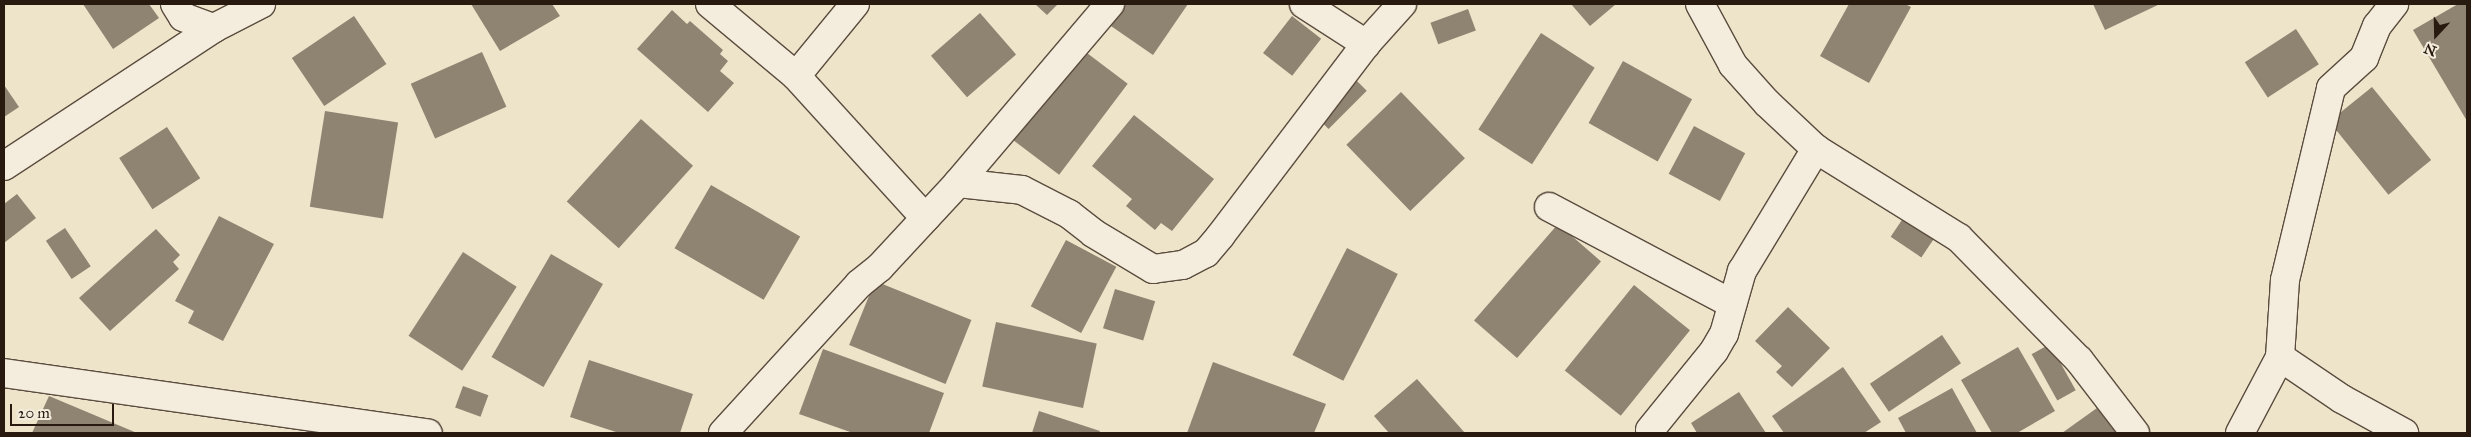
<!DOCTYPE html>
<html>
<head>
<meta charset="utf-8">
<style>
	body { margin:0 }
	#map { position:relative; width:2471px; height:437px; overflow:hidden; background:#eee4ca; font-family:"IM FELL Great Primer",serif }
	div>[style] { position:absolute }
	.building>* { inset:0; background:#8f8371; transform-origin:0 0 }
	.roads { filter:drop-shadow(1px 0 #5a4c3e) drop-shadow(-1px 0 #5a4c3e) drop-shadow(0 1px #5a4c3e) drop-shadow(0 -1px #5a4c3e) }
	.minor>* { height:28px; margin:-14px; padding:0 14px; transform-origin:14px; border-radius:14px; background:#f4eddd }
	span { translate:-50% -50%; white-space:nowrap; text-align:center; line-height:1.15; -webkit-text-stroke:5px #f4eddd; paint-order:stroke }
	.frame { position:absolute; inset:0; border:5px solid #291a10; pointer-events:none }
	.north { position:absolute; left:2411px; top:10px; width:50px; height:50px; -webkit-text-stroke:4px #f4eddd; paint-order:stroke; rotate:201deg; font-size:14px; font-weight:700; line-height:20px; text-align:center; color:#291a10 }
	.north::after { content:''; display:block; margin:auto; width:18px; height:22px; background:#291a10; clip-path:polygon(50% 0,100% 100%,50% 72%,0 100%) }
	.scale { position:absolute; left:10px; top:404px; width:104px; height:22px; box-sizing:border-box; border:2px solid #291a10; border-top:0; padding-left:6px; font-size:15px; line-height:18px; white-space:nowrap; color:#291a10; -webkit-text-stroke:4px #f4eddd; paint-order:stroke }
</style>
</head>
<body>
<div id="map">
	<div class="building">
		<i style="clip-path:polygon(83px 4px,149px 4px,159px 18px,113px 49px)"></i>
		<i style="clip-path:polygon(471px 4px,552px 4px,560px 16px,500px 51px)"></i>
		<i style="clip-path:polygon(1035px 4px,1058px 4px,1047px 15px)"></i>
		<i style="clip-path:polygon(1126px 4px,1188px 4px,1153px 55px,1111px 26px)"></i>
		<i style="clip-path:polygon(1571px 4px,1616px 4px,1590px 26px)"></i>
		<i style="clip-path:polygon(1849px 4px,1905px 4px,1911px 7px,1869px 83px,1820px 56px)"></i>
		<i style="clip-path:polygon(2093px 4px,2160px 4px,2105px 30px)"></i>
		<i style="clip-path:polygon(2458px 4px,2467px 4px,2467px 121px,2413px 30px)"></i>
		<i style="left:1468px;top:9px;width:23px;height:40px;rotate:70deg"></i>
		<i style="clip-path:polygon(672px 10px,687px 24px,690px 21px,723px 50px,720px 54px,728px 61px,720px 71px,734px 83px,708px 112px,637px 49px)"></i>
		<i style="left:980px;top:13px;width:55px;height:65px;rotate:49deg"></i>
		<i style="left:354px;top:16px;width:58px;height:75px;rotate:56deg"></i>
		<i style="left:1292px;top:16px;width:37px;height:47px;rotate:38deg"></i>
		<i style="left:2296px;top:29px;width:42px;height:61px;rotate:57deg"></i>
		<i style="left:1541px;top:33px;width:64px;height:115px;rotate:33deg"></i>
		<i style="left:1079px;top:47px;width:61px;height:114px;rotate:37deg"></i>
		<i style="left:482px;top:52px;width:60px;height:78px;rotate:66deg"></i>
		<i style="left:1623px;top:61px;width:79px;height:71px;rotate:29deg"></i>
		<i style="left:1354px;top:78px;width:18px;height:54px;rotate:45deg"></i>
		<i style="clip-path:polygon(4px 85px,19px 107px,4px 117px)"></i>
		<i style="left:2372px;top:87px;width:94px;height:55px;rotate:51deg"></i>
		<i style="left:1401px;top:92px;width:92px;height:76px;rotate:46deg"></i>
		<i style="left:325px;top:111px;width:74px;height:97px;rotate:9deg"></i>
		<i style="clip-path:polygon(1134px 115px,1214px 179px,1172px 231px,1161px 223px,1155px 230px,1126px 206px,1132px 199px,1092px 166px)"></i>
		<i style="left:641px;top:119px;width:70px;height:111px;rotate:42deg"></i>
		<i style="left:1694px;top:126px;width:58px;height:54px;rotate:28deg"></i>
		<i style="left:167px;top:127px;width:61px;height:57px;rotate:57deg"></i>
		<i style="left:711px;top:185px;width:103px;height:73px;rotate:30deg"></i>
		<i style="clip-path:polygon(17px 194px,36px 218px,4px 243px,4px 204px)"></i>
		<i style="left:1908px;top:211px;width:37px;height:31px;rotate:34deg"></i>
		<i style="clip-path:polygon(219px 216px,274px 244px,223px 341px,188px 323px,194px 311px,175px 301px)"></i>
		<i style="left:1558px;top:224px;width:57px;height:128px;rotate:41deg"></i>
		<i style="left:65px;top:228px;width:46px;height:23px;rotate:56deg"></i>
		<i style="clip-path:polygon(156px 229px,180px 255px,173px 262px,179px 269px,110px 331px,79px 298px)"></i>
		<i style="left:1066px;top:240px;width:57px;height:75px;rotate:28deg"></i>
		<i style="left:1347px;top:248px;width:57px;height:120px;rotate:27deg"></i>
		<i style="left:463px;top:252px;width:64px;height:100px;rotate:33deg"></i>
		<i style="left:551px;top:254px;width:60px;height:119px;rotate:30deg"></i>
		<i style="left:875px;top:281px;width:104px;height:69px;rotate:22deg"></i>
		<i style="left:1634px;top:285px;width:72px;height:110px;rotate:39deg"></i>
		<i style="left:1115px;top:289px;width:42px;height:41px;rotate:17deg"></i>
		<i style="clip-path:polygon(1788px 307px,1830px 348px,1792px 387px,1776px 372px,1782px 366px,1755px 341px)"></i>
		<i style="left:996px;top:322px;width:103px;height:66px;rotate:12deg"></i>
		<i style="left:1942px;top:335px;width:34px;height:87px;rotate:56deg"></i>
		<i style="left:2050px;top:344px;width:53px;height:21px;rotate:61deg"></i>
		<i style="clip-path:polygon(2018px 347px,2055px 411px,2017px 433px,1992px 433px,1961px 380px)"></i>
		<i style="clip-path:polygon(823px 349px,944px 393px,929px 433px,853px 433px,799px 414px)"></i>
		<i style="clip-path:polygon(589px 360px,693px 394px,680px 433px,619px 433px,570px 417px)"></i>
		<i style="clip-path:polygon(1213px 362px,1326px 404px,1314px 433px,1187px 433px)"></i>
		<i style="clip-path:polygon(1843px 367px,1881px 422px,1864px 433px,1784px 433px,1772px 416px)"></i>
		<i style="clip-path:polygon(1417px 379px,1465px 433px,1389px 433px,1374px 416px)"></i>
		<i style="left:463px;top:386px;width:27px;height:23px;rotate:20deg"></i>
		<i style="clip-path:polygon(1952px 388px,1977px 433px,1906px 433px,1898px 418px)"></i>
		<i style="clip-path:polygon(1739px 392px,1766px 433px,1697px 433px,1691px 423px)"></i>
		<i style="clip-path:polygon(49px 396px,137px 433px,32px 433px)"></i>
		<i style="clip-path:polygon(2097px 408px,2116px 433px,2062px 433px)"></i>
		<i style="clip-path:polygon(1039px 411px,1100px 431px,1099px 433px,1032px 433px)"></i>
	</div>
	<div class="roads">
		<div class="minor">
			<i style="left:175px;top:4px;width:15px;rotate:58deg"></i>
			<i style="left:183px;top:17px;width:33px;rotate:20deg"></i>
			<i style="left:710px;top:4px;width:112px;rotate:39.9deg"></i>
			<i style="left:855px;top:4px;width:93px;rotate:129.3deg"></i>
			<i style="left:796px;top:76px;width:192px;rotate:47.7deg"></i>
			<i style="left:1304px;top:4px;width:74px;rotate:32.8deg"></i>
			<i style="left:1700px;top:4px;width:69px;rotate:61.6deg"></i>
			<i style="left:1733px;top:65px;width:51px;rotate:48.2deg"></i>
			<i style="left:1767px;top:103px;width:67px;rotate:43.2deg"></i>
			<i style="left:1816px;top:149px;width:168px;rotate:31.9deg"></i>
			<i style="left:1959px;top:238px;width:171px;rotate:45.5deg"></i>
			<i style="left:2079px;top:360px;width:92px;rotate:52.5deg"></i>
			<i style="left:4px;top:166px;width:251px;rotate:-33.3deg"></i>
			<i style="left:214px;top:28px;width:53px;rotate:-27.1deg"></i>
			<i style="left:958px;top:183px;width:64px;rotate:6.2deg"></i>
			<i style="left:1022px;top:190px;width:53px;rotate:27.1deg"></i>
			<i style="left:1069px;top:214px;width:31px;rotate:38deg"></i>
			<i style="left:1093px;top:233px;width:70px;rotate:31deg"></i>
			<i style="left:1153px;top:269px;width:30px;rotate:-8deg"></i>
			<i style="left:1183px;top:265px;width:26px;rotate:-28deg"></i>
			<i style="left:1206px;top:253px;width:23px;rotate:-50deg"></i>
			<i style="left:1221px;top:235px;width:240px;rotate:-52.8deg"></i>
			<i style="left:1366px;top:44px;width:54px;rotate:-48deg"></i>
			<i style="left:1549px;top:207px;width:207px;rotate:27.9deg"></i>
			<i style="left:2280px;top:357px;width:77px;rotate:-86.3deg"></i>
			<i style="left:2285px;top:280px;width:197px;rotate:-76.5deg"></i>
			<i style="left:2331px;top:88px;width:45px;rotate:-42.3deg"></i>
			<i style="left:2364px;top:58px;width:35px;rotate:-68deg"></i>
			<i style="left:2377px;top:26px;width:28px;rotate:-52deg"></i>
			<i style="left:4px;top:373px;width:428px;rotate:8.1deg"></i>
			<i style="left:1650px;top:430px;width:102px;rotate:-51deg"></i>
			<i style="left:1714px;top:351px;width:20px;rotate:-60deg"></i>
			<i style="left:1724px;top:334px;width:66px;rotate:-74.1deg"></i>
			<i style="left:1742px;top:271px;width:143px;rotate:-58.8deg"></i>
			<i style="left:723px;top:433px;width:202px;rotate:-47.6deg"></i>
			<i style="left:859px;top:284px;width:27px;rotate:-39deg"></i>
			<i style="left:880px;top:267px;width:115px;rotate:-47.1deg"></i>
			<i style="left:958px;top:183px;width:235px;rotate:-49.7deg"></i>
			<i style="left:2240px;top:433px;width:86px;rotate:-62.2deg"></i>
			<i style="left:2280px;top:357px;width:75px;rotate:34.1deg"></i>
			<i style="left:2342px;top:399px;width:71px;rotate:28.7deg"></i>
		</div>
	</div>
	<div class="frame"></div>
	<div class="north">N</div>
	<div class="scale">20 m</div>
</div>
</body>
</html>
